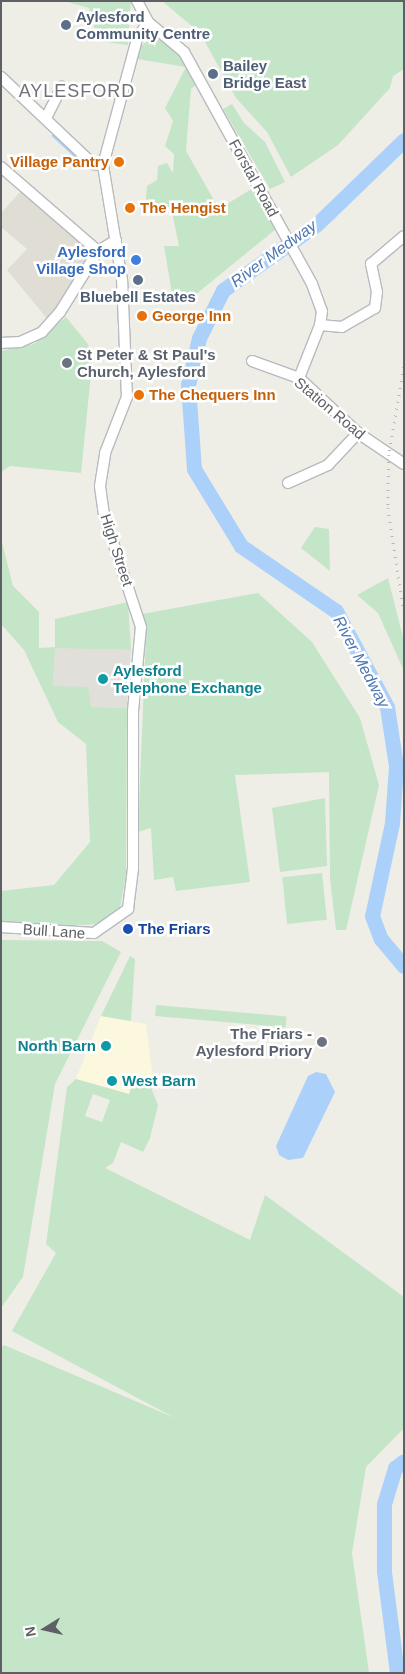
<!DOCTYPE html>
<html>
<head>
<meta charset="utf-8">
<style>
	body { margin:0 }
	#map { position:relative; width:405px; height:1674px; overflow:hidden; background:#efeee6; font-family:Helvetica,sans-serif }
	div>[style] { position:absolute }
	.commercial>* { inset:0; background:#fcf8de }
	.industrial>* { inset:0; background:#e1dfda }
	.education>* { inset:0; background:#dfddd4 }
	.green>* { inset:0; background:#c4e5c7; transform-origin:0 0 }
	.water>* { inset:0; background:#abd1fa }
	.stream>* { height:2.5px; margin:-1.25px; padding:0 1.25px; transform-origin:1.25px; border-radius:1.25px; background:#abd1fa }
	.river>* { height:15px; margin:-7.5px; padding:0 7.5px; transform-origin:7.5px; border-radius:7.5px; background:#abd1fa }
	.roads { filter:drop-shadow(1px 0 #b8babf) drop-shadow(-1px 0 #b8babf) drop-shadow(0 1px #b8babf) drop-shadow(0 -1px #b8babf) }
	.minor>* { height:10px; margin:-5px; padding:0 5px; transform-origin:5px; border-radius:5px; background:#fff }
	.rail>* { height:2.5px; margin-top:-1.25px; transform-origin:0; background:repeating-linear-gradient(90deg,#b6b7b7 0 1px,transparent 0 7px) }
	.dots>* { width:14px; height:14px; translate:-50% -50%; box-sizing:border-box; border:2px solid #fff; border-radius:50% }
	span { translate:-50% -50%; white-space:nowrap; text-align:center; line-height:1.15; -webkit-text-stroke:5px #fff; paint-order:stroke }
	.service-label { font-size:15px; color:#4e5e75; font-weight:700 }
	.left { translate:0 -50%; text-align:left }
	.food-label { font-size:15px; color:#c56008; font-weight:700 }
	.right { translate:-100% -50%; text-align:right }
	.street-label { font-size:15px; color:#5e6065 }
	.shop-label { font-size:15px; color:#366cbe; font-weight:700 }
	.worship-label { font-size:15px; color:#5b616d; font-weight:700 }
	.culture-label { font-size:15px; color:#0d838f; font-weight:700 }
	.transit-label { font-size:15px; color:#164399; font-weight:700 }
	.water-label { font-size:16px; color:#4b76b4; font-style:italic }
	.quarter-label { font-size:18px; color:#6f7277; letter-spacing:1px }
	.frame { position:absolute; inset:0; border:2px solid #5e6065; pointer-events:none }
	.north { position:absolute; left:20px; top:1604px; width:50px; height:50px; -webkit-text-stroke:4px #fff; paint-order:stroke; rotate:260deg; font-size:14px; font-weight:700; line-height:20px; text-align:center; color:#5e6065 }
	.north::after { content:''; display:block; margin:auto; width:18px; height:22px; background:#5e6065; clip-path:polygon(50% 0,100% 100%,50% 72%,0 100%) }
</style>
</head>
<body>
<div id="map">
	<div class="commercial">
		<i style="clip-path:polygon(101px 1016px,146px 1024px,153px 1079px,134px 1078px,129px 1094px,76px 1079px)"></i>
	</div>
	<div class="industrial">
		<i style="clip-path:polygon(55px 647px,131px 650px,127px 708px,91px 707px,53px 686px)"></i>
	</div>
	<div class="education">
		<i style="clip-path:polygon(21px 191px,85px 246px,80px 252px,89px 260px,49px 321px,7px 270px,27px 249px,1px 227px,1px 213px)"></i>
	</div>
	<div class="green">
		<i style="clip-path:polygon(64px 1px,131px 1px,128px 45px,98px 41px,89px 8px)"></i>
		<i style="clip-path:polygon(162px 1px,404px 1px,404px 69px,393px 76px,390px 88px,338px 145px,291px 177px,267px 132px,236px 98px,200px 33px)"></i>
		<i style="clip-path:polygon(150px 39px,168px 41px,176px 47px,196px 85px,191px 89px,186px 151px,219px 209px,253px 188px,276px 229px,184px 304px,173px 299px,164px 246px,179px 246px,171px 207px,149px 208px,146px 198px,147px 186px,157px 180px,158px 166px,167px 163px,173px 173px,174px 154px,165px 146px,173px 121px,165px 108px,186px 67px,137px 59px,141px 46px)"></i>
		<i style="clip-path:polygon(232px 104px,244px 123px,265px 142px,285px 182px,270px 189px,223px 109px)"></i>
		<i style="clip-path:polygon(66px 317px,88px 344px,92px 364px,81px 473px,10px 466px,1px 472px,1px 351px,34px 344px)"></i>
		<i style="clip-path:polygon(315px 527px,329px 529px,330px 571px,301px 548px)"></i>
		<i style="clip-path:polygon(1px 538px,13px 586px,39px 612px,39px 648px,55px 647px,55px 619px,128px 602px,131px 650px,55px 648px,53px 686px,88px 687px,91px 707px,127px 708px,126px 875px,120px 908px,98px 924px,67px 926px,1px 921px,1px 891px,54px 885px,90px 842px,86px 744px,58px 722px,24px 650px,1px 624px)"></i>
		<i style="clip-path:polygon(388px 578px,404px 641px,404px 671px,378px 613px,357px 595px)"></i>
		<i style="clip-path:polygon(258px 593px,312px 642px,360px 718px,379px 785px,346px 930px,336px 930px,330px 879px,329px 772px,235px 775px,250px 882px,176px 891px,173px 877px,154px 880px,151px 828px,138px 832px,146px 635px,142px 614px)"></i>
		<i style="clip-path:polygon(325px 798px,327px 866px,280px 872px,272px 808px)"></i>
		<i style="left:322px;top:873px;width:47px;height:40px;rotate:84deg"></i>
		<i style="clip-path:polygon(1px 940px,102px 941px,121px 952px,55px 1084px,23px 1277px,1px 1308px)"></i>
		<i style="clip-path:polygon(130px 956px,135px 959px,131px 1021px,101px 1016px)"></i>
		<i style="left:156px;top:1005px;width:131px;height:11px;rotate:5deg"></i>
		<i style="clip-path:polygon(evenodd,134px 1078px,147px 1078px,158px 1105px,150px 1138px,143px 1152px,121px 1142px,113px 1163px,105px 1168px,250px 1240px,265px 1195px,404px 1297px,404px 1428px,366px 1467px,352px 1553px,369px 1673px,1px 1673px,1px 1348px,4px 1345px,175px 1418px,12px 1331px,56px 1253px,46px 1244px,67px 1087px,76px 1079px,129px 1094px,134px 1078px,93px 1094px,110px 1100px,102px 1122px,85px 1116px,93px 1094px)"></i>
	</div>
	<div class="water">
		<i style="clip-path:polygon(316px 1072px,326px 1074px,335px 1092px,303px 1158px,288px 1160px,279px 1155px,276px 1146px,308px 1076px)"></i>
	</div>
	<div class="stream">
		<i style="left:53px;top:135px;width:37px;rotate:43deg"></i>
	</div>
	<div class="river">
		<i style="left:404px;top:140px;width:121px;rotate:136deg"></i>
		<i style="left:317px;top:224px;width:115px;rotate:144.9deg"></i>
		<i style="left:223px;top:290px;width:54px;rotate:116.6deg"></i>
		<i style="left:199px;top:338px;width:48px;rotate:103.2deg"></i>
		<i style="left:188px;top:385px;width:84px;rotate:85.9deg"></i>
		<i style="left:194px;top:469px;width:90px;rotate:58.6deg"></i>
		<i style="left:241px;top:546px;width:115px;rotate:34.4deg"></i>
		<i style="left:336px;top:611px;width:109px;rotate:62deg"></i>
		<i style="left:387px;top:707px;width:60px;rotate:81.3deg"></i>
		<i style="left:396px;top:766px;width:57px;rotate:94deg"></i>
		<i style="left:392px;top:823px;width:95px;rotate:102.1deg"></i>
		<i style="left:372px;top:916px;width:25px;rotate:69deg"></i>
		<i style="left:381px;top:939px;width:35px;rotate:50deg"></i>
		<i style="left:397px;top:1673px;width:103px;rotate:-97.3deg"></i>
		<i style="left:384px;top:1571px;width:67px;rotate:-90deg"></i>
		<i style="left:384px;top:1504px;width:38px;rotate:-73deg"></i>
		<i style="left:395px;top:1468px;width:11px;rotate:-38deg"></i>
	</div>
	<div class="roads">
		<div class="minor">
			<i style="left:137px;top:1px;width:24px;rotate:62deg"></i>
			<i style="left:148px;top:22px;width:47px;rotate:39.8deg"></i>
			<i style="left:184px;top:52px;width:265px;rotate:61.1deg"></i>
			<i style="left:312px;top:284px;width:29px;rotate:70deg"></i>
			<i style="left:322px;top:311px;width:14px;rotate:98deg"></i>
			<i style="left:320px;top:325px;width:57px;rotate:111.6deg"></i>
			<i style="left:1px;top:77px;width:127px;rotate:43.4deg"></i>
			<i style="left:93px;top:164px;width:10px;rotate:6deg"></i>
			<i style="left:47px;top:116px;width:33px;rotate:-63deg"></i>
			<i style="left:1px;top:167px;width:128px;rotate:40.9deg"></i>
			<i style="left:320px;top:325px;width:22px;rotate:5deg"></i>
			<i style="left:342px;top:327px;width:38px;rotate:-30deg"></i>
			<i style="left:375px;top:308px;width:16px;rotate:-83deg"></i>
			<i style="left:377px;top:292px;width:29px;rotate:-102deg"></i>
			<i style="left:371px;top:264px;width:43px;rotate:-40.3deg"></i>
			<i style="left:1px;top:343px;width:19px;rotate:-3deg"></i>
			<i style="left:20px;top:342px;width:24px;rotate:-24deg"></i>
			<i style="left:42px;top:332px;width:27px;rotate:-48deg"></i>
			<i style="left:60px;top:312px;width:72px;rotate:-58.1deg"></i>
			<i style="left:98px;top:251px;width:21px;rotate:-31deg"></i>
			<i style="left:252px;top:361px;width:50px;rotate:19.9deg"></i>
			<i style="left:299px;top:378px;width:81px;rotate:43deg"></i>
			<i style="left:358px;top:433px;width:55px;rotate:34deg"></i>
			<i style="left:288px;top:483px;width:44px;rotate:-24.2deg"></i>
			<i style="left:328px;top:465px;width:44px;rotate:-46.8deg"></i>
			<i style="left:1px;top:927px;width:93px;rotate:3.7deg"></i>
			<i style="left:94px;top:933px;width:42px;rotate:-35.2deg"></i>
			<i style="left:128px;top:909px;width:41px;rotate:-83deg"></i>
			<i style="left:133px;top:868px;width:157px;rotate:-90deg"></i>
			<i style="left:133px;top:711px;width:84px;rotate:-84.6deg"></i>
			<i style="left:141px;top:627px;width:118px;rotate:-108.3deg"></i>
			<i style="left:104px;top:515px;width:29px;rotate:-98deg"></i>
			<i style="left:100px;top:486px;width:33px;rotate:-81deg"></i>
			<i style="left:105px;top:453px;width:60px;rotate:-68.6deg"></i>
			<i style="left:127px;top:397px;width:117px;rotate:-92.4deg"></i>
			<i style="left:122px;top:280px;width:117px;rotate:-99.4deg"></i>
			<i style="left:103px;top:165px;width:131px;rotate:-74.9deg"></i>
			<i style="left:137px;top:39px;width:20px;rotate:-57deg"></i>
		</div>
	</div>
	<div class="rail">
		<i style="left:404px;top:367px;width:89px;rotate:99.7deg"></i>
		<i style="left:389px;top:455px;width:53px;rotate:91.1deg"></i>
		<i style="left:388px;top:508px;width:105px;rotate:81.3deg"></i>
	</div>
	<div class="dots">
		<i style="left:66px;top:25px;background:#5c6f8a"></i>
		<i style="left:213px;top:74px;background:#5c6f8a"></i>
		<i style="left:119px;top:162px;background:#e8710a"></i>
		<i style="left:130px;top:208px;background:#e8710a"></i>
		<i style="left:136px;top:260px;background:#3f7fe0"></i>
		<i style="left:138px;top:280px;background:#5c6f8a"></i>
		<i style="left:142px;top:316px;background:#e8710a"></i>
		<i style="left:67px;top:363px;background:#6b7280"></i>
		<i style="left:139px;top:395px;background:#e8710a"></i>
		<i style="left:103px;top:679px;background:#0f9aa8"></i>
		<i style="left:128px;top:929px;background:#1a4fb4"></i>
		<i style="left:322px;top:1042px;background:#6b7280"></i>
		<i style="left:106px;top:1046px;background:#0f9aa8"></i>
		<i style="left:112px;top:1081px;background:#0f9aa8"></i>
	</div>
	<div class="service-label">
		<span class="left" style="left:76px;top:25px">Aylesford<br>Community Centre</span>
		<span class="left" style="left:223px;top:74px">Bailey<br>Bridge East</span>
		<span style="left:138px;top:297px">Bluebell Estates</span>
	</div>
	<div class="food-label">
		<span class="right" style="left:109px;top:162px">Village Pantry</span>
		<span class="left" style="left:140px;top:208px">The Hengist</span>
		<span class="left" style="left:152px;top:316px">George Inn</span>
		<span class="left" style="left:149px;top:395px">The Chequers Inn</span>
	</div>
	<div class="street-label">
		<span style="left:254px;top:178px;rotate:61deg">Forstal Road</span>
		<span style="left:330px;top:408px;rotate:40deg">Station Road</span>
		<span style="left:117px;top:550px;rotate:72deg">High Street</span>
		<span style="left:54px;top:931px;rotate:4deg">Bull Lane</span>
	</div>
	<div class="shop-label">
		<span class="right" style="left:126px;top:260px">Aylesford<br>Village Shop</span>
	</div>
	<div class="worship-label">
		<span class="left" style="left:77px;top:363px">St Peter &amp; St Paul's<br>Church, Aylesford</span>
		<span class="right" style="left:312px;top:1042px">The Friars -<br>Aylesford Priory</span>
	</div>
	<div class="culture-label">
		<span class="left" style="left:113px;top:679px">Aylesford<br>Telephone Exchange</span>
		<span class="right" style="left:96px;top:1046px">North Barn</span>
		<span class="left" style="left:122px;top:1081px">West Barn</span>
	</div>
	<div class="transit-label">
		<span class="left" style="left:138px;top:929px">The Friars</span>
	</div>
	<div class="water-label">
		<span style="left:274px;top:254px;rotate:-36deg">River Medway</span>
		<span style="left:361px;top:662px;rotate:62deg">River Medway</span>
	</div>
	<div class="quarter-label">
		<span style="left:77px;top:91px">AYLESFORD</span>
	</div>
	<div class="frame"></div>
	<div class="north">N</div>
</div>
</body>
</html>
